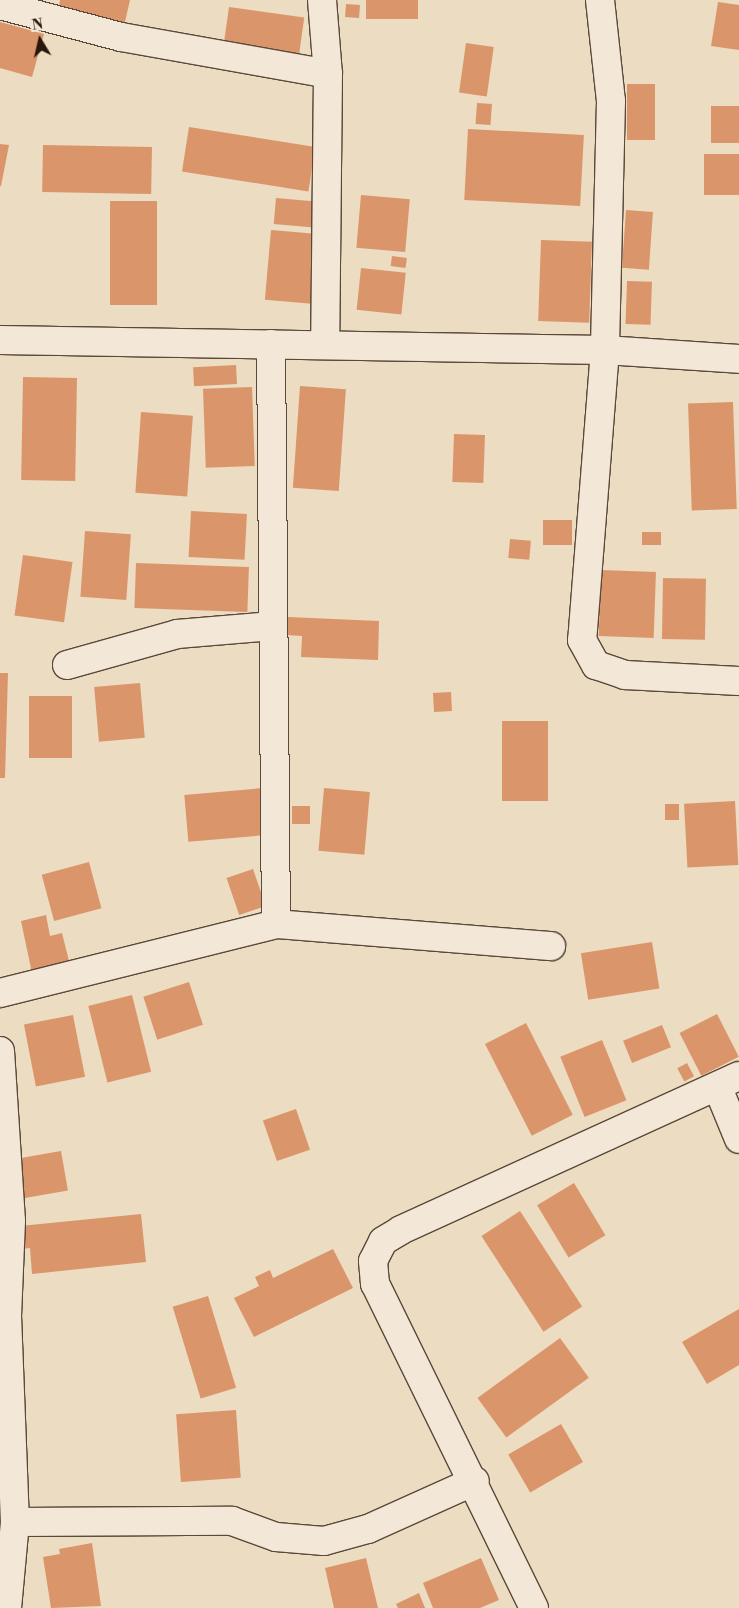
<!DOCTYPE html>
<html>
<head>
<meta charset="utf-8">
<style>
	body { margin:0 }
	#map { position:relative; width:739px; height:1608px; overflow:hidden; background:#ecdcc1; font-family:"Libre Bodoni",serif }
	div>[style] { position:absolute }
	.building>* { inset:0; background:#db956b; transform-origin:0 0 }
	.roads { filter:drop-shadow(1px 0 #5a4839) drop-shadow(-1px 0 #5a4839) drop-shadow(0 1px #5a4839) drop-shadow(0 -1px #5a4839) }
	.minor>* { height:28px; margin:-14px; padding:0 14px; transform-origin:14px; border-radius:14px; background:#f3e8d7 }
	span { translate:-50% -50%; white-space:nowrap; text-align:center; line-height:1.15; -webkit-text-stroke:4px #f3e8d7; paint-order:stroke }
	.north { position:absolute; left:15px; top:15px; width:50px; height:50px; -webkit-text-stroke:4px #f3e8d7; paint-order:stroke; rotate:351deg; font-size:14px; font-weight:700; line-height:20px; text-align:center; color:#29160c }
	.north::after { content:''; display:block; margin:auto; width:18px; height:22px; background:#29160c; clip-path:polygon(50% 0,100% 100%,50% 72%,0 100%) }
</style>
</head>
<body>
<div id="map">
	<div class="building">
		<i style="clip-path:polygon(60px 0,130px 0,124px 26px,58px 14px)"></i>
		<i style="left:366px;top:0;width:52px;height:19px"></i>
		<i style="clip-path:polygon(718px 2px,739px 5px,739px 50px,711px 46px)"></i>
		<i style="left:346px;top:4px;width:14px;height:13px;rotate:4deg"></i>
		<i style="left:229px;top:7px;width:76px;height:42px;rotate:8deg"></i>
		<i style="clip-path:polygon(0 22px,44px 34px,32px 77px,0 68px)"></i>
		<i style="left:466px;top:43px;width:28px;height:50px;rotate:8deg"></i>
		<i style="left:627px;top:84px;width:28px;height:56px"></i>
		<i style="left:477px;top:103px;width:15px;height:21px;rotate:4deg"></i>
		<i style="left:711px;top:106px;width:28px;height:37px"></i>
		<i style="left:189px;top:127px;width:128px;height:45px;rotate:9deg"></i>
		<i style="left:468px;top:129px;width:116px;height:71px;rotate:3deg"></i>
		<i style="clip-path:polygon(0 144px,9px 145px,1px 186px,0 186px)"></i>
		<i style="left:43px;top:145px;width:109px;height:47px;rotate:1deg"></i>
		<i style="left:704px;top:154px;width:35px;height:41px"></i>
		<i style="left:361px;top:195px;width:49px;height:53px;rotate:5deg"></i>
		<i style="left:276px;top:198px;width:43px;height:26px;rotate:5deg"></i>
		<i style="left:110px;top:201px;width:47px;height:104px"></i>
		<i style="left:626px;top:210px;width:27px;height:58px;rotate:4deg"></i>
		<i style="left:271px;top:230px;width:47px;height:70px;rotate:5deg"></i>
		<i style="left:541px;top:240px;width:51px;height:81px;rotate:2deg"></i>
		<i style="left:392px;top:256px;width:15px;height:10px;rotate:8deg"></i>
		<i style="left:361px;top:268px;width:45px;height:42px;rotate:6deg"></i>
		<i style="left:627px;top:281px;width:25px;height:43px;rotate:2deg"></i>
		<i style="left:236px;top:365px;width:19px;height:43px;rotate:87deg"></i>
		<i style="left:23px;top:377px;width:54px;height:103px;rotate:1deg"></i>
		<i style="left:300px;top:386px;width:46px;height:102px;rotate:4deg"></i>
		<i style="left:252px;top:387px;width:79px;height:49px;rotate:88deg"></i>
		<i style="left:733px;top:402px;width:107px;height:45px;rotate:88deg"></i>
		<i style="left:141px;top:412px;width:52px;height:81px;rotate:4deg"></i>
		<i style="left:454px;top:434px;width:31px;height:48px;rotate:2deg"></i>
		<i style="left:191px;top:511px;width:56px;height:46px;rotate:3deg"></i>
		<i style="left:543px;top:520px;width:29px;height:25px"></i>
		<i style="left:85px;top:531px;width:46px;height:66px;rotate:4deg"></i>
		<i style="left:642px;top:532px;width:19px;height:13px"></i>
		<i style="left:510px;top:539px;width:21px;height:19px;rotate:5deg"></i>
		<i style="left:23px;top:555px;width:50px;height:61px;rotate:8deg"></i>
		<i style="left:136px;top:563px;width:113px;height:45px;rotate:2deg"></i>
		<i style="left:601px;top:570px;width:55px;height:66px;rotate:2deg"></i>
		<i style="left:663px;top:578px;width:43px;height:61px;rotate:1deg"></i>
		<i style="clip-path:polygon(288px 617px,379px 621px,378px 660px,301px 657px,302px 636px,287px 635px)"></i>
		<i style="clip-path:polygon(0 673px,8px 673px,5px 778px,0 778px)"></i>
		<i style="left:140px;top:683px;width:55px;height:46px;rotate:85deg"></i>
		<i style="left:451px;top:692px;width:19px;height:18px;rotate:87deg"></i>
		<i style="left:72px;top:696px;width:62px;height:43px;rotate:90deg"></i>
		<i style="left:548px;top:721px;width:80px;height:46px;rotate:90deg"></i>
		<i style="left:264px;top:788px;width:47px;height:80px;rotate:85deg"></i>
		<i style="left:324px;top:788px;width:46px;height:63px;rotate:5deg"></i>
		<i style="left:735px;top:801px;width:64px;height:51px;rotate:87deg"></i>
		<i style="left:665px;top:804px;width:14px;height:16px"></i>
		<i style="left:292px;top:806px;width:18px;height:18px"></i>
		<i style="left:89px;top:862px;width:48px;height:49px;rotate:75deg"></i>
		<i style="left:253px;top:869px;width:39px;height:28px;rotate:71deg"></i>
		<i style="clip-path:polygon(46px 915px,50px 936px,62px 933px,70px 965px,32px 973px,21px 921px)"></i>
		<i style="left:652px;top:942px;width:47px;height:72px;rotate:81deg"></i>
		<i style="left:189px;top:982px;width:45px;height:48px;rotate:72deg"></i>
		<i style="left:132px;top:995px;width:79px;height:45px;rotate:76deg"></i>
		<i style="left:717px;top:1014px;width:48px;height:42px;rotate:63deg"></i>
		<i style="left:73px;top:1015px;width:63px;height:50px;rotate:79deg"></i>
		<i style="left:526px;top:1023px;width:103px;height:46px;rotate:63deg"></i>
		<i style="left:662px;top:1025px;width:24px;height:42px;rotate:68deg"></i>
		<i style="left:602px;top:1040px;width:65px;height:45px;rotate:68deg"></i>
		<i style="left:687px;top:1063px;width:15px;height:11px;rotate:62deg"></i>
		<i style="left:296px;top:1109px;width:43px;height:35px;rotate:71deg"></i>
		<i style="left:61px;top:1151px;width:40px;height:48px;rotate:80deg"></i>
		<i style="left:574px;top:1183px;width:61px;height:43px;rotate:59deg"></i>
		<i style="left:520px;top:1211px;width:114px;height:46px;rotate:57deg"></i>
		<i style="clip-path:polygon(141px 1214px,146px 1262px,32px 1274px,30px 1248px,22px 1249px,20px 1226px)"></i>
		<i style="clip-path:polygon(333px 1249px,353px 1288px,254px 1337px,234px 1298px,259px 1286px,255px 1277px,270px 1270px,273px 1278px)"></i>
		<i style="left:208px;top:1296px;width:96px;height:37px;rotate:73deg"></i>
		<i style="clip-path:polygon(739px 1309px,739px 1365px,707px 1384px,682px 1342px)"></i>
		<i style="left:560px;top:1338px;width:49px;height:102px;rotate:54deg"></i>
		<i style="left:236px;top:1410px;width:68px;height:60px;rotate:86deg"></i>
		<i style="left:561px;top:1424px;width:44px;height:61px;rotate:60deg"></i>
		<i style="clip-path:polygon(92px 1543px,101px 1606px,51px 1608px,43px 1557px,60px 1554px,59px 1549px)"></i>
		<i style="clip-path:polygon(366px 1558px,378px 1608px,334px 1608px,325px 1568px)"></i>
		<i style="clip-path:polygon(481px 1558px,499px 1600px,480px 1608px,433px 1608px,423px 1583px)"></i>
		<i style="clip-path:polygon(419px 1593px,425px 1608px,398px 1608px,396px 1604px)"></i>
	</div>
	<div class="roads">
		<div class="minor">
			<i style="left:322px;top:0;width:74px;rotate:85.4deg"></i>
			<i style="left:328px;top:74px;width:271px;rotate:90.6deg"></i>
			<i style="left:600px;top:0;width:102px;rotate:83.8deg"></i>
			<i style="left:611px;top:101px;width:249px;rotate:91.4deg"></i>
			<i style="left:605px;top:350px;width:291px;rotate:94.5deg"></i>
			<i style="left:582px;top:640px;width:29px;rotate:61deg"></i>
			<i style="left:596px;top:665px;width:31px;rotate:19deg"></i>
			<i style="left:625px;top:675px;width:114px;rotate:3deg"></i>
			<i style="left:0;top:5px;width:125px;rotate:14.8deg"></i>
			<i style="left:121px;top:37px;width:210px;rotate:10.1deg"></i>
			<i style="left:0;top:340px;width:605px;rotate:0.95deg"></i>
			<i style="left:605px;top:350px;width:134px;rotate:3.8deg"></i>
			<i style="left:271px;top:344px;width:580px;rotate:89.51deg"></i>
			<i style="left:67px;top:665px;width:114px;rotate:-15.7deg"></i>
			<i style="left:177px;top:634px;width:96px;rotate:-4.8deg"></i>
			<i style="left:0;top:993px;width:284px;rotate:-14deg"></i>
			<i style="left:276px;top:924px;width:276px;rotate:4.6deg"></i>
			<i style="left:0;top:1051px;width:170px;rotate:86.3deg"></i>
			<i style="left:11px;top:1221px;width:94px;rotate:92.4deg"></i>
			<i style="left:7px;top:1315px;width:207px;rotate:87.8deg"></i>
			<i style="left:15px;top:1522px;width:86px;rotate:95.3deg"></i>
			<i style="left:718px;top:1088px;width:55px;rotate:67.6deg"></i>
			<i style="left:15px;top:1522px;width:217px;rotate:-0.3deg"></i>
			<i style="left:232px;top:1521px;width:47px;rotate:20deg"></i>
			<i style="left:276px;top:1537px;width:48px;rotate:4.8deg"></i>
			<i style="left:324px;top:1541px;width:46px;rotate:-15.3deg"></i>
			<i style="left:368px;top:1529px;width:117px;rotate:-24.2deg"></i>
			<i style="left:534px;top:1608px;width:361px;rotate:-116.1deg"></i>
			<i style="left:375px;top:1284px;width:23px;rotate:-95deg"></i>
			<i style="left:373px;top:1261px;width:22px;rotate:-63deg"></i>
			<i style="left:383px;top:1241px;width:21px;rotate:-31deg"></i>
			<i style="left:401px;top:1230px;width:371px;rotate:-24.5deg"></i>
		</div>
	</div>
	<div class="north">N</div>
</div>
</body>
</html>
